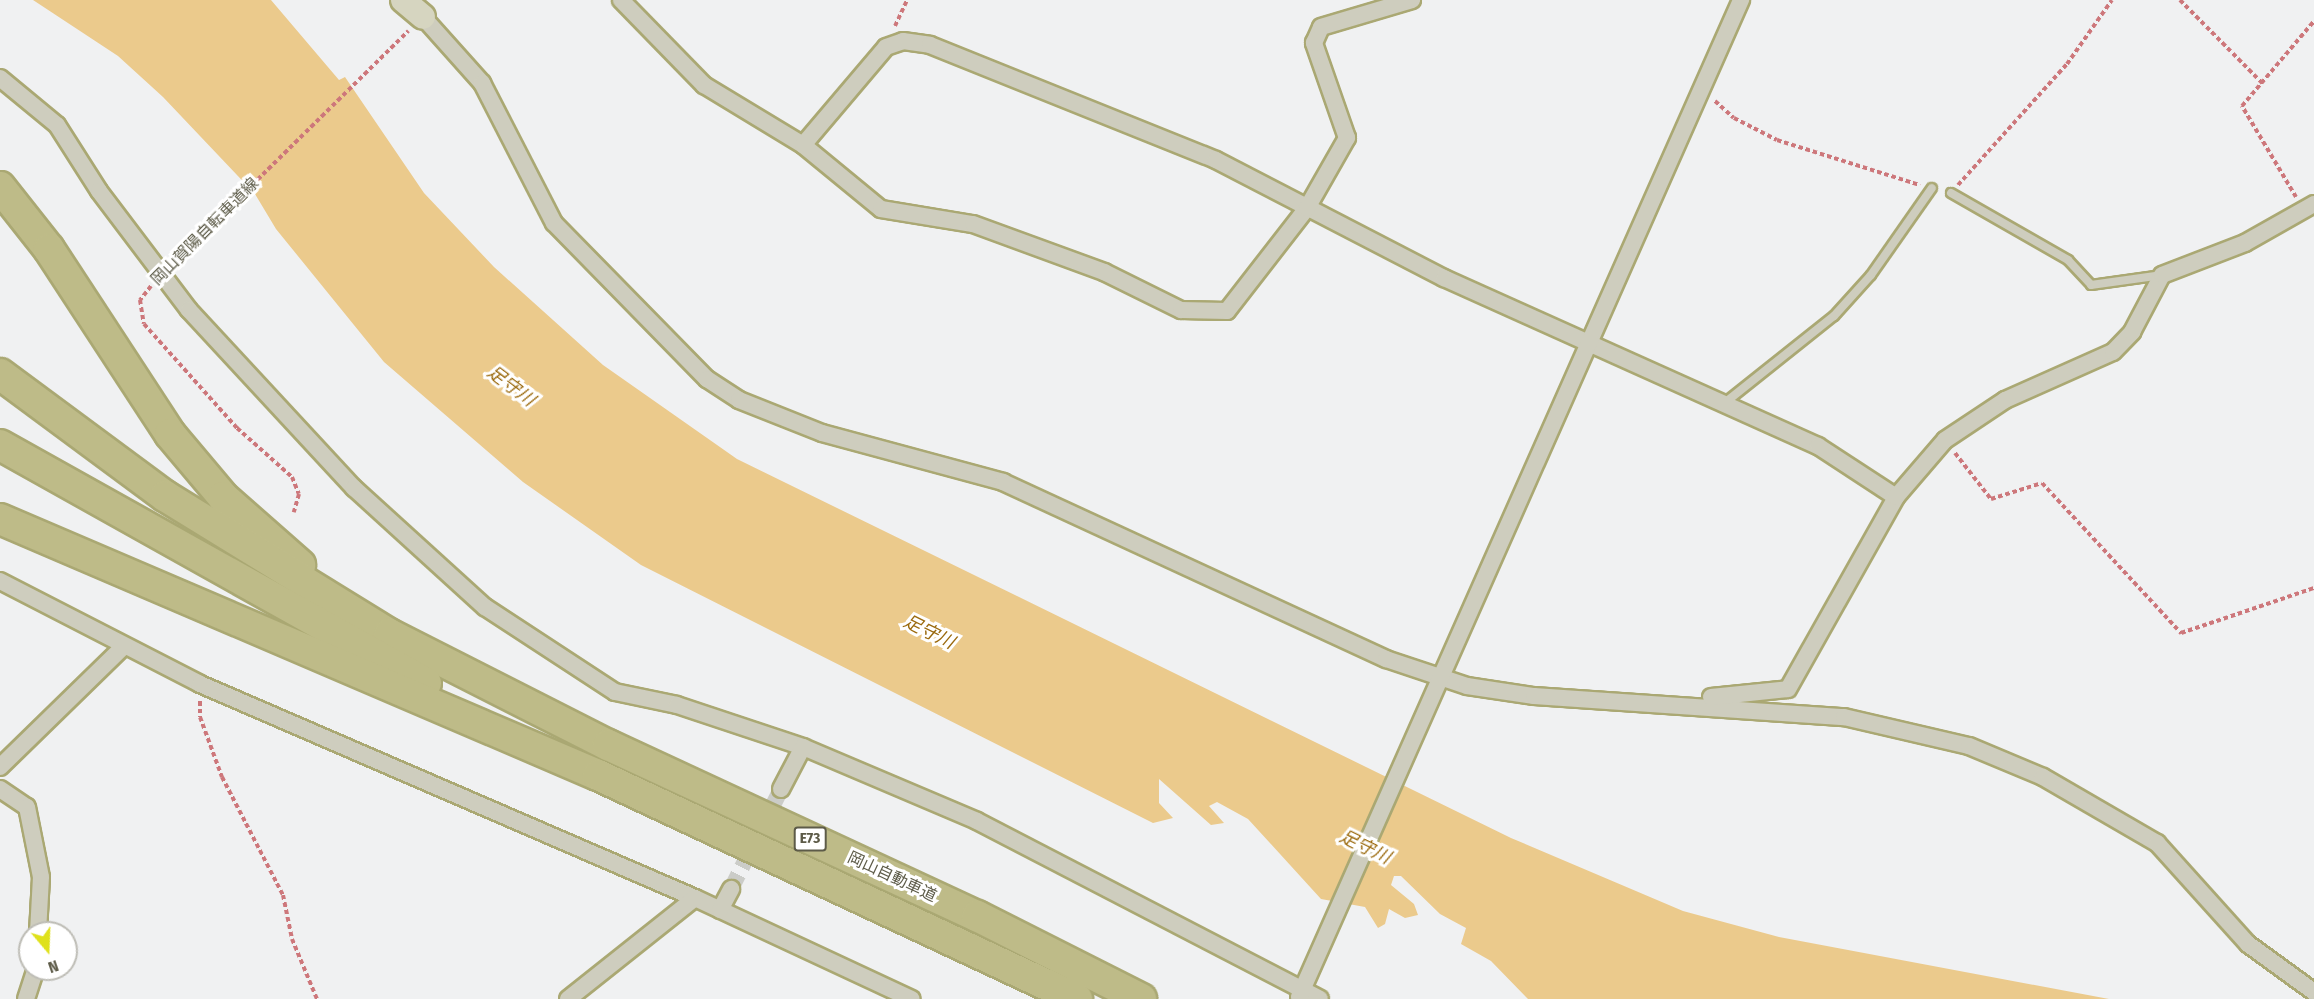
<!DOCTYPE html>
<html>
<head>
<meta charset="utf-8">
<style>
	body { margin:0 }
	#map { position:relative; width:2314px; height:999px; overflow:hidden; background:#f0f1f2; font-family:"Fira Sans Condensed","Noto Sans JP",sans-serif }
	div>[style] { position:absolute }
	.water>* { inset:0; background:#ebca8c }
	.minor-tunnel>* { height:16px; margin-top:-8px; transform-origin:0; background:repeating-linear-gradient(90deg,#cbccc8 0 16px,transparent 0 24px) }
	.path>* { height:4px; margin-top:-2px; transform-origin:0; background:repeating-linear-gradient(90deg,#cd777b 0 4.5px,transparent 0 7.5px) }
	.roads { filter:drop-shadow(2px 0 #aaa873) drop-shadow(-2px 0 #aaa873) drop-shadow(0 2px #aaa873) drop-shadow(0 -2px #aaa873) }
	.service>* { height:8px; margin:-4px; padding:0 4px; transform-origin:4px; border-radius:4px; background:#cecdbe }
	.minor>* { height:16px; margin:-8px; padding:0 8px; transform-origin:8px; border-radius:8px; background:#cecdbe }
	.secondary>* { height:24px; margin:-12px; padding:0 12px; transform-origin:12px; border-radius:12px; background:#d6d5c0 }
	.motorway>* { height:30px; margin:-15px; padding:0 15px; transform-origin:15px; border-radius:15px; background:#bebb88 }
	span { translate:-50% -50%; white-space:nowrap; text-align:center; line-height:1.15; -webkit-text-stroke:6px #fff; paint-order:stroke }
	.shield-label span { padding:2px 4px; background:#fff; border:2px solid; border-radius:4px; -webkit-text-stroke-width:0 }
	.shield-label { font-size:15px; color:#5d5b48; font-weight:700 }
	.street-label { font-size:16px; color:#5d5b48 }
	.water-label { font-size:18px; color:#9b6a0e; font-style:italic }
	.north { position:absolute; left:18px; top:921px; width:60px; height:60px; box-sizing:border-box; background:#fff; border:2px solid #bebdb6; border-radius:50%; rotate:161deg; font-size:16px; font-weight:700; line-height:24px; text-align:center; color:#5d5b48 }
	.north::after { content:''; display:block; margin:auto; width:21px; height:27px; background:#dfe11b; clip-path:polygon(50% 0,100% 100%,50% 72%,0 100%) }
</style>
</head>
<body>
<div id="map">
	<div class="water">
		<i style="clip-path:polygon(33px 0,271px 0,339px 80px,345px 77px,424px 193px,494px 267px,603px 365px,737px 459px,1511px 838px,1683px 911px,1779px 937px,2109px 999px,1528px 999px,1491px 961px,1461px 944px,1466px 928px,1440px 914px,1401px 876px,1394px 876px,1391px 885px,1414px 904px,1418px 915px,1405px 918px,1389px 909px,1385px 924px,1378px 928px,1365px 907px,1321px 899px,1248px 819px,1217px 802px,1209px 806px,1224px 823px,1211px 825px,1159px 779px,1159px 803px,1173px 818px,1153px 823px,641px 565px,523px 482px,384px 362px,276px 229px,255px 194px,163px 97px,118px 56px)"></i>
	</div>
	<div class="minor-tunnel">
		<i style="left:731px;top:889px;width:112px;rotate:-63.4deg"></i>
	</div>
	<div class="path">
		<i style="left:2180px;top:0;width:118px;rotate:45.3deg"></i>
		<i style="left:895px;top:26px;width:29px;rotate:-65deg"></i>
		<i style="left:1715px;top:101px;width:25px;rotate:42deg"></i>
		<i style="left:1734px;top:118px;width:48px;rotate:27.1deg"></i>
		<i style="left:1777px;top:140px;width:150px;rotate:17.5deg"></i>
		<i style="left:1958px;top:185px;width:163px;rotate:-48deg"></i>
		<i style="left:2067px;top:64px;width:78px;rotate:-54.9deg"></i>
		<i style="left:2296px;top:197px;width:106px;rotate:-120.7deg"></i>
		<i style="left:2242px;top:106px;width:111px;rotate:-49.7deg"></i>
		<i style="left:172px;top:264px;width:332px;rotate:-44.6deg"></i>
		<i style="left:151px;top:286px;width:18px;rotate:128deg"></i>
		<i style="left:140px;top:300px;width:24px;rotate:81deg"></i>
		<i style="left:144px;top:324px;width:140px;rotate:48.2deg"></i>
		<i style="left:237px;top:428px;width:74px;rotate:41.7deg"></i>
		<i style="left:292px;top:477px;width:18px;rotate:68deg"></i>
		<i style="left:299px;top:494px;width:19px;rotate:106deg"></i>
		<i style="left:1955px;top:453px;width:58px;rotate:52deg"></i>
		<i style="left:1991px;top:499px;width:53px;rotate:-17.4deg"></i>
		<i style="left:2042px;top:483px;width:205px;rotate:47.2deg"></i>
		<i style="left:2181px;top:633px;width:140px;rotate:-18.7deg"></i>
		<i style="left:200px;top:701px;width:16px;rotate:90deg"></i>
		<i style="left:200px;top:717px;width:64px;rotate:69.9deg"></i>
		<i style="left:222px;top:777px;width:133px;rotate:62.7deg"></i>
		<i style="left:283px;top:895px;width:45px;rotate:78.4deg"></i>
		<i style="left:292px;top:939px;width:65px;rotate:67.4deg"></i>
	</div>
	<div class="roads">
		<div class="service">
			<i style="left:1951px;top:193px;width:135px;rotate:29.8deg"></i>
			<i style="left:2068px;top:260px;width:34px;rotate:47deg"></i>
			<i style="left:2091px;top:285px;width:72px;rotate:-8deg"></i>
			<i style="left:1722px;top:405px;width:143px;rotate:-38.5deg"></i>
			<i style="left:1834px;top:316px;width:55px;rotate:-47.9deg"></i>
			<i style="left:1871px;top:275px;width:106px;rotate:-55deg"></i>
		</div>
		<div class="minor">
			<i style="left:621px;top:0;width:119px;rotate:45.7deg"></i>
			<i style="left:704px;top:85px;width:116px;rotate:31.2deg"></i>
			<i style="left:803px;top:145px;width:128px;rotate:-49.7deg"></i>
			<i style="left:886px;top:47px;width:18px;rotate:-19deg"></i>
			<i style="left:903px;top:41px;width:27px;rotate:8deg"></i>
			<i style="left:930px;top:45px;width:308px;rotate:21.9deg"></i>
			<i style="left:1216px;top:160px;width:257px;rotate:27.4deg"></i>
			<i style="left:1444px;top:278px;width:410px;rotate:24.2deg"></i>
			<i style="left:1818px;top:446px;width:93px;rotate:33.2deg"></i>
			<i style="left:423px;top:17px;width:89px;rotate:48.2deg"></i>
			<i style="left:482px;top:83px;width:157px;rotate:62.8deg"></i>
			<i style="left:554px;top:223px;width:219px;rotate:45.6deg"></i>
			<i style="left:707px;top:379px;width:38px;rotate:33deg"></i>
			<i style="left:739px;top:400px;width:89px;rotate:21.7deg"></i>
			<i style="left:822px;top:433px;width:188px;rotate:15.1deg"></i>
			<i style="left:1003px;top:482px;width:422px;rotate:24.8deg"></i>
			<i style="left:1386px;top:659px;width:85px;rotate:18.4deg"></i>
			<i style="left:1467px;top:686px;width:68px;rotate:8.5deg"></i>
			<i style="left:1534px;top:696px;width:311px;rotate:3.9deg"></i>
			<i style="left:1844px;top:717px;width:128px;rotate:13.1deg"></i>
			<i style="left:1969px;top:746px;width:80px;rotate:22.7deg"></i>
			<i style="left:2043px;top:777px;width:132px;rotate:30.1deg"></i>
			<i style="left:2157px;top:843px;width:136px;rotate:48deg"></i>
			<i style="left:2248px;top:944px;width:82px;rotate:36deg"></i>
			<i style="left:0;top:78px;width:74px;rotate:39.5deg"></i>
			<i style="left:57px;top:125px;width:78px;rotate:57.5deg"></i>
			<i style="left:99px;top:191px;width:149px;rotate:52.9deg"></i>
			<i style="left:189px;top:310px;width:243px;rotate:47.2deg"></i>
			<i style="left:354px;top:488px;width:177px;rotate:42.3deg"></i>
			<i style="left:485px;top:607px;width:155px;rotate:33.2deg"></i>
			<i style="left:615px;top:692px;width:63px;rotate:11.8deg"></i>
			<i style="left:677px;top:705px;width:133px;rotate:18.4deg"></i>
			<i style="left:803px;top:747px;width:189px;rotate:23deg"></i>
			<i style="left:977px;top:821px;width:386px;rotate:27.4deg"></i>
			<i style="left:803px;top:145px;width:101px;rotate:39.4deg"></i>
			<i style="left:881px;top:209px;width:93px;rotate:9.3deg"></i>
			<i style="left:973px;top:224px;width:140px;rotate:20.1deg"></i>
			<i style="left:1104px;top:272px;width:86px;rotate:26.3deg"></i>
			<i style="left:1181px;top:310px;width:46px;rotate:1.2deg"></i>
			<i style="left:1227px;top:311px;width:130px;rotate:-52.2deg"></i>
			<i style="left:1307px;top:208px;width:81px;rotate:-60.3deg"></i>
			<i style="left:1347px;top:138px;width:101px;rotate:-109.2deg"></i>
			<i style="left:1314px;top:43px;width:17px;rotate:-66deg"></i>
			<i style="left:1321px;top:27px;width:95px;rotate:-16.5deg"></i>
			<i style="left:0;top:581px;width:225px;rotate:27.2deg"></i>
			<i style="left:200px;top:684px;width:539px;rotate:23.38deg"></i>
			<i style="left:695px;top:898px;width:239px;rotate:25deg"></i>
			<i style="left:1711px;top:697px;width:77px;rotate:-5.9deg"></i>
			<i style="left:1788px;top:689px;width:220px;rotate:-60.6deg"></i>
			<i style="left:1896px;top:497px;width:75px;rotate:-49.3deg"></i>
			<i style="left:1945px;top:440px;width:72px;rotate:-33.7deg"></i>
			<i style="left:2005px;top:400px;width:118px;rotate:-24deg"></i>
			<i style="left:2113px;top:352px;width:28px;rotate:-46deg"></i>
			<i style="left:2132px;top:332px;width:64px;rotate:-62.2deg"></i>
			<i style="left:2162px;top:275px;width:89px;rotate:-21.1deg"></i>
			<i style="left:2245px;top:243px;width:79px;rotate:-29.5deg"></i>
			<i style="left:0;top:767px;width:173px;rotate:-44.3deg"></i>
			<i style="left:0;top:789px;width:32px;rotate:34deg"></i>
			<i style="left:27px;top:807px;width:71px;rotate:78.7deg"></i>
			<i style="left:41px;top:877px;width:56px;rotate:93.1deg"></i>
			<i style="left:781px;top:789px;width:47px;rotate:-62.4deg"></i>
			<i style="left:720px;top:910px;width:24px;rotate:-62deg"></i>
			<i style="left:1299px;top:997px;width:1091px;rotate:-66.09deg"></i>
			<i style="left:26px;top:999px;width:32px;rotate:-72deg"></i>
			<i style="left:568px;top:999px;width:162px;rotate:-38.5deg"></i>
		</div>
		<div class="secondary">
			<i style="left:403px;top:0;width:26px;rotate:40deg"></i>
		</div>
		<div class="motorway">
			<i style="left:0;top:187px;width:79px;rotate:51.7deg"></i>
			<i style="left:49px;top:249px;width:221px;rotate:56.8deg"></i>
			<i style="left:170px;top:434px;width:82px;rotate:49.9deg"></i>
			<i style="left:223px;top:497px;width:103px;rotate:41.4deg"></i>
			<i style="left:0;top:374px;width:205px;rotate:36.5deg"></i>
			<i style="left:165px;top:496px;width:263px;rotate:31.6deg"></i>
			<i style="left:389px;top:634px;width:246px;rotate:26.9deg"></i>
			<i style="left:608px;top:745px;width:407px;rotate:24.9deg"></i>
			<i style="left:977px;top:916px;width:184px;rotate:26.8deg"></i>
			<i style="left:0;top:445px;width:488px;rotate:29.2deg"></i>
			<i style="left:0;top:519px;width:650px;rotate:23.18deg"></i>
			<i style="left:598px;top:775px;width:529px;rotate:25.06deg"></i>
		</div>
	</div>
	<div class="shield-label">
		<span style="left:810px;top:839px">E73</span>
	</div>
	<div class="street-label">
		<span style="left:205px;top:232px;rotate:-45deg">岡山賀陽自転車道線</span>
		<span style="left:892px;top:877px;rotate:25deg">岡山自動車道</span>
	</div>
	<div class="water-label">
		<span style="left:511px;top:386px;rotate:37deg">足守川</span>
		<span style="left:929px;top:632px;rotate:26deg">足守川</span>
		<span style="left:1365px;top:847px;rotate:26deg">足守川</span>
	</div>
	<div class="north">N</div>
</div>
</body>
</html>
